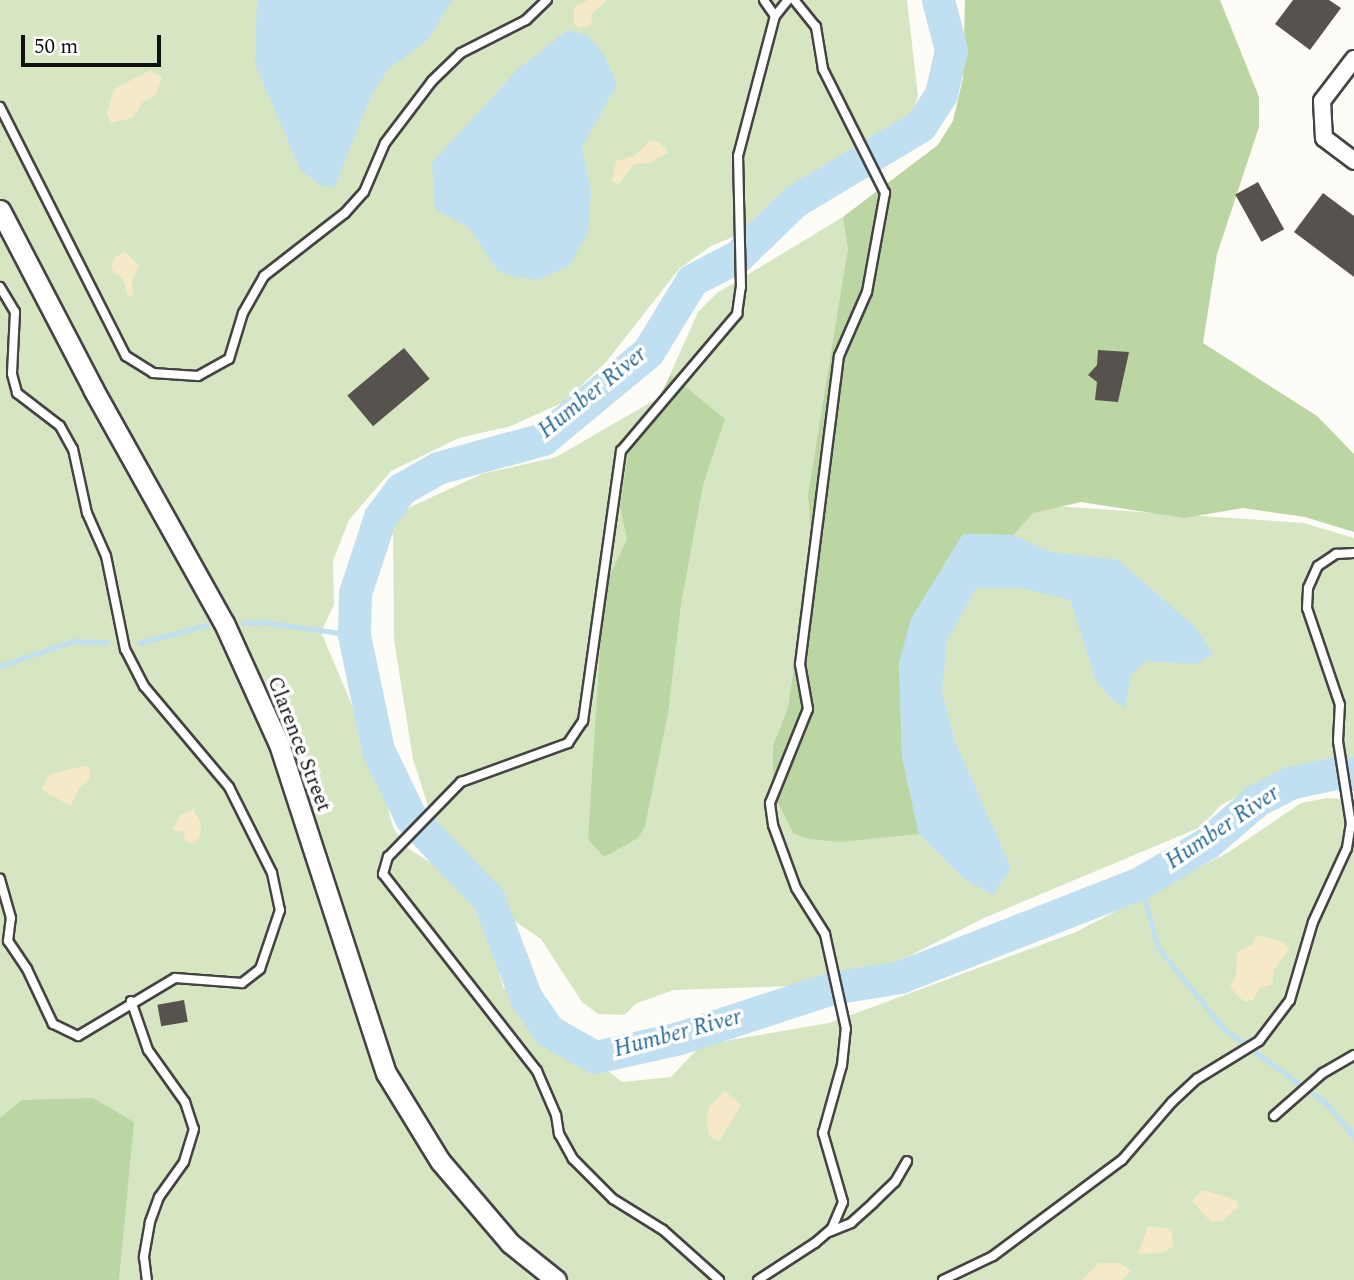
<!DOCTYPE html>
<html>
<head>
<meta charset="utf-8">
<style>
	body { margin:0 }
	#map { position:relative; width:1354px; height:1280px; overflow:hidden; background:#fefcf6; font-family:Spectral,serif }
	div>[style] { position:absolute }
	.green>* { inset:0; background:#d6e6c2 }
	.forest>* { inset:0; background:#bbd5a3 }
	.sand>* { inset:0; background:#f5e9c7 }
	.water>* { inset:0; background:#c0dff0 }
	.stream>* { height:5px; margin:-2.5px; padding:0 2.5px; transform-origin:2.5px; border-radius:2.5px; background:#c0dff0 }
	.river>* { height:33px; margin:-16.5px; padding:0 16.5px; transform-origin:16.5px; border-radius:16.5px; background:#c0dff0 }
	.building>* { inset:0; background:#58524e; transform-origin:0 0 }
	.roads { filter:drop-shadow(2px 0 #444) drop-shadow(-2px 0 #444) drop-shadow(0 2px #444) drop-shadow(0 -2px #444) }
	.service>* { height:8px; margin:-4px; padding:0 4px; transform-origin:4px; border-radius:4px; background:#fff }
	.minor>* { height:16px; margin:-8px; padding:0 8px; transform-origin:8px; border-radius:8px; background:#fff }
	.tertiary>* { height:19px; margin:-9.5px; padding:0 9.5px; transform-origin:9.5px; border-radius:9.5px; background:#fff }
	span { translate:-50% -50%; white-space:nowrap; text-align:center; line-height:1.15; -webkit-text-stroke:7px #fff; paint-order:stroke }
	.street-label { font-size:21px; color:#111 }
	.water-label { font-size:23px; color:#276996; font-style:italic }
	.scale { position:absolute; left:21px; top:35px; width:140px; height:32px; box-sizing:border-box; border:4px solid #111; border-top:0; padding-left:9px; font-size:21px; line-height:24px; white-space:nowrap; color:#111; -webkit-text-stroke:5px #fff; paint-order:stroke }
</style>
</head>
<body>
<div id="map">
	<div class="green">
		<i style="clip-path:polygon(0 0,907px 0,918px 96px,904px 135px,763px 225px,711px 246px,679px 269px,606px 362px,564px 402px,511px 426px,459px 438px,391px 471px,349px 520px,333px 561px,334px 605px,321px 632px,372px 752px,393px 827px,406px 847px,463px 883px,487px 928px,503px 987px,622px 1082px,671px 1077px,701px 1045px,829px 1023px,1076px 932px,1229px 852px,1301px 803px,1327px 798px,1354px 800px,1354px 1280px,0 1280px)"></i>
		<i style="clip-path:polygon(953px 121px,979px 501px,1304px 523px,1354px 538px,1354px 764px,1280px 775px,1221px 805px,1201px 827px,984px 918px,882px 970px,794px 986px,674px 990px,637px 1003px,624px 1015px,598px 1014px,582px 1002px,541px 939px,504px 914px,483px 876px,433px 822px,413px 759px,394px 640px,393px 527px,406px 509px,482px 474px,556px 457px,660px 397px,698px 312px,717px 293px,843px 217px,938px 145px)"></i>
	</div>
	<div class="forest">
		<i style="clip-path:polygon(965px 0,1220px 0,1259px 97px,1259px 127px,1217px 254px,1203px 343px,1317px 416px,1354px 454px,1354px 532px,1305px 517px,1243px 508px,1184px 518px,1081px 502px,1033px 513px,1013px 535px,963px 534px,911px 619px,899px 663px,902px 757px,919px 834px,840px 842px,809px 839px,793px 833px,773px 793px,773px 746px,788px 708px,812px 544px,808px 495px,848px 249px,843px 217px,938px 145px,953px 121px,963px 78px)"></i>
		<i style="clip-path:polygon(671px 375px,725px 419px,703px 485px,681px 604px,668px 713px,645px 826px,638px 838px,604px 857px,588px 839px,602px 617px,608px 580px,627px 539px,620px 506px,628px 455px)"></i>
		<i style="clip-path:polygon(93px 1098px,134px 1122px,119px 1280px,0 1280px,0 1118px,22px 1100px)"></i>
	</div>
	<div class="sand">
		<i style="clip-path:polygon(588px 0,607px 0,592px 14px,591px 25px,580px 28px,574px 24px,574px 8px)"></i>
		<i style="clip-path:polygon(151px 70px,162px 78px,156px 94px,142px 103px,132px 118px,110px 123px,107px 113px,114px 89px)"></i>
		<i style="clip-path:polygon(650px 141px,658px 141px,669px 152px,649px 163px,634px 164px,618px 185px,612px 181px,616px 161px,634px 156px)"></i>
		<i style="clip-path:polygon(125px 251px,139px 266px,132px 280px,133px 294px,128px 297px,123px 279px,111px 269px,114px 258px)"></i>
		<i style="clip-path:polygon(83px 766px,89px 768px,90px 778px,78px 789px,71px 806px,42px 790px,48px 775px)"></i>
		<i style="clip-path:polygon(193px 809px,201px 823px,200px 837px,193px 844px,185px 841px,184px 832px,172px 830px,181px 815px)"></i>
		<i style="clip-path:polygon(1256px 935px,1282px 941px,1290px 949px,1274px 970px,1272px 985px,1260px 988px,1253px 1000px,1244px 1002px,1230px 987px,1236px 977px,1237px 952px,1252px 945px)"></i>
		<i style="clip-path:polygon(725px 1091px,741px 1105px,719px 1142px,709px 1135px,706px 1119px,709px 1107px)"></i>
		<i style="clip-path:polygon(1202px 1190px,1236px 1200px,1239px 1206px,1222px 1221px,1211px 1222px,1192px 1201px)"></i>
		<i style="clip-path:polygon(1148px 1226px,1171px 1229px,1174px 1246px,1161px 1253px,1138px 1254px)"></i>
		<i style="clip-path:polygon(1099px 1263px,1119px 1263px,1131px 1271px,1122px 1280px,1082px 1280px)"></i>
	</div>
	<div class="water">
		<i style="clip-path:polygon(257px 0,452px 0,428px 40px,388px 69px,371px 96px,334px 188px,320px 185px,300px 169px,255px 64px)"></i>
		<i style="clip-path:polygon(568px 30px,587px 35px,605px 56px,617px 85px,582px 147px,591px 192px,588px 232px,569px 266px,537px 280px,514px 277px,497px 270px,469px 228px,435px 209px,432px 163px,517px 70px)"></i>
		<i style="clip-path:polygon(963px 534px,1013px 535px,1050px 552px,1118px 560px,1195px 627px,1213px 654px,1196px 664px,1145px 661px,1131px 676px,1125px 708px,1110px 698px,1095px 678px,1070px 600px,1021px 588px,976px 588px,947px 641px,942px 692px,955px 741px,1011px 868px,993px 895px,963px 878px,919px 834px,902px 757px,899px 663px,911px 619px)"></i>
	</div>
	<div class="stream">
		<i style="left:243px;top:623px;width:20px;rotate:-3deg"></i>
		<i style="left:263px;top:622px;width:92px;rotate:8.1deg"></i>
		<i style="left:139px;top:643px;width:70px;rotate:-14.8deg"></i>
		<i style="left:0;top:666px;width:77px;rotate:-18.9deg"></i>
		<i style="left:73px;top:641px;width:34px;rotate:2deg"></i>
		<i style="left:1140px;top:883px;width:67px;rotate:74.5deg"></i>
		<i style="left:1158px;top:948px;width:104px;rotate:50.8deg"></i>
		<i style="left:1224px;top:1029px;width:127px;rotate:36.1deg"></i>
		<i style="left:1327px;top:1104px;width:43px;rotate:50.7deg"></i>
	</div>
	<div class="river">
		<i style="left:938px;top:0;width:52px;rotate:75.4deg"></i>
		<i style="left:951px;top:50px;width:45px;rotate:102.8deg"></i>
		<i style="left:941px;top:94px;width:38px;rotate:123deg"></i>
		<i style="left:920px;top:126px;width:146px;rotate:149deg"></i>
		<i style="left:795px;top:201px;width:79px;rotate:136deg"></i>
		<i style="left:738px;top:256px;width:52px;rotate:152.4deg"></i>
		<i style="left:692px;top:280px;width:84px;rotate:121.4deg"></i>
		<i style="left:648px;top:352px;width:136px;rotate:140.4deg"></i>
		<i style="left:543px;top:439px;width:109px;rotate:164.6deg"></i>
		<i style="left:438px;top:468px;width:43px;rotate:150.4deg"></i>
		<i style="left:401px;top:489px;width:35px;rotate:127deg"></i>
		<i style="left:380px;top:517px;width:80px;rotate:108.2deg"></i>
		<i style="left:355px;top:593px;width:42px;rotate:91.4deg"></i>
		<i style="left:354px;top:635px;width:117px;rotate:78.2deg"></i>
		<i style="left:378px;top:750px;width:76px;rotate:64.1deg"></i>
		<i style="left:411px;top:818px;width:113px;rotate:46.4deg"></i>
		<i style="left:489px;top:900px;width:105px;rotate:69.3deg"></i>
		<i style="left:526px;top:998px;width:40px;rotate:55.1deg"></i>
		<i style="left:549px;top:1031px;width:53px;rotate:29.5deg"></i>
		<i style="left:595px;top:1057px;width:86px;rotate:-12.7deg"></i>
		<i style="left:679px;top:1038px;width:161px;rotate:-18.1deg"></i>
		<i style="left:832px;top:988px;width:69px;rotate:-9.2deg"></i>
		<i style="left:900px;top:977px;width:258px;rotate:-21.4deg"></i>
		<i style="left:1140px;top:883px;width:78px;rotate:-30.8deg"></i>
		<i style="left:1207px;top:843px;width:66px;rotate:-40.7deg"></i>
		<i style="left:1257px;top:800px;width:37px;rotate:-27deg"></i>
		<i style="left:1290px;top:783px;width:47px;rotate:-12.3deg"></i>
		<i style="left:1336px;top:773px;width:18px;rotate:3deg"></i>
	</div>
	<div class="building">
		<i style="clip-path:polygon(1293px 0,1329px 0,1341px 8px,1310px 50px,1275px 24px)"></i>
		<i style="left:1258px;top:182px;width:54px;height:26px;rotate:61deg"></i>
		<i style="clip-path:polygon(1323px 193px,1354px 216px,1354px 277px,1294px 232px)"></i>
		<i style="left:404px;top:348px;width:40px;height:74px;rotate:50deg"></i>
		<i style="clip-path:polygon(1098px 350px,1129px 352px,1118px 402px,1095px 400px,1097px 382px,1088px 375px,1097px 365px)"></i>
		<i style="left:184px;top:1000px;width:22px;height:27px;rotate:80deg"></i>
	</div>
	<div class="roads">
		<div class="service">
			<i style="left:775px;top:16px;width:21px;rotate:-51deg"></i>
			<i style="left:0;top:107px;width:279px;rotate:63.2deg"></i>
			<i style="left:126px;top:356px;width:32px;rotate:32deg"></i>
			<i style="left:153px;top:373px;width:45px;rotate:3.8deg"></i>
			<i style="left:198px;top:376px;width:35px;rotate:-29deg"></i>
			<i style="left:229px;top:359px;width:48px;rotate:-73.1deg"></i>
			<i style="left:243px;top:313px;width:43px;rotate:-60.4deg"></i>
			<i style="left:264px;top:276px;width:103px;rotate:-37.9deg"></i>
			<i style="left:345px;top:213px;width:28px;rotate:-48deg"></i>
			<i style="left:364px;top:192px;width:53px;rotate:-66.8deg"></i>
			<i style="left:385px;top:143px;width:78px;rotate:-52.8deg"></i>
			<i style="left:432px;top:81px;width:40px;rotate:-44deg"></i>
			<i style="left:461px;top:53px;width:73px;rotate:-26.9deg"></i>
			<i style="left:526px;top:20px;width:29px;rotate:-44deg"></i>
			<i style="left:0;top:287px;width:29px;rotate:59deg"></i>
			<i style="left:15px;top:312px;width:62px;rotate:92.8deg"></i>
			<i style="left:12px;top:374px;width:20px;rotate:75deg"></i>
			<i style="left:17px;top:393px;width:54px;rotate:37.5deg"></i>
			<i style="left:60px;top:426px;width:26px;rotate:61deg"></i>
			<i style="left:73px;top:449px;width:66px;rotate:77.7deg"></i>
			<i style="left:87px;top:513px;width:47px;rotate:66.2deg"></i>
			<i style="left:106px;top:556px;width:95px;rotate:78.5deg"></i>
			<i style="left:125px;top:649px;width:42px;rotate:62.8deg"></i>
			<i style="left:144px;top:686px;width:132px;rotate:49.9deg"></i>
			<i style="left:229px;top:787px;width:96px;rotate:63.4deg"></i>
			<i style="left:272px;top:873px;width:38px;rotate:78deg"></i>
			<i style="left:280px;top:910px;width:62px;rotate:108.7deg"></i>
			<i style="left:260px;top:969px;width:23px;rotate:142deg"></i>
			<i style="left:242px;top:983px;width:67px;rotate:-175.7deg"></i>
			<i style="left:175px;top:978px;width:113px;rotate:149.1deg"></i>
			<i style="left:78px;top:1036px;width:28px;rotate:-154deg"></i>
			<i style="left:53px;top:1024px;width:61px;rotate:-115.3deg"></i>
			<i style="left:27px;top:969px;width:34px;rotate:-124deg"></i>
			<i style="left:8px;top:941px;width:23px;rotate:-83deg"></i>
			<i style="left:11px;top:918px;width:41px;rotate:-105.8deg"></i>
			<i style="left:131px;top:1001px;width:52px;rotate:70.9deg"></i>
			<i style="left:148px;top:1050px;width:64px;rotate:54.6deg"></i>
			<i style="left:185px;top:1102px;width:28px;rotate:72deg"></i>
			<i style="left:194px;top:1129px;width:34px;rotate:107deg"></i>
			<i style="left:184px;top:1162px;width:43px;rotate:125.5deg"></i>
			<i style="left:159px;top:1197px;width:27px;rotate:110deg"></i>
			<i style="left:150px;top:1222px;width:36px;rotate:100deg"></i>
			<i style="left:144px;top:1257px;width:23px;rotate:83deg"></i>
			<i style="left:1274px;top:1116px;width:65px;rotate:-41.3deg"></i>
			<i style="left:1323px;top:1073px;width:36px;rotate:-30deg"></i>
			<i style="left:829px;top:1232px;width:24px;rotate:-22deg"></i>
			<i style="left:851px;top:1223px;width:30px;rotate:-42deg"></i>
			<i style="left:873px;top:1203px;width:30px;rotate:-44deg"></i>
			<i style="left:895px;top:1182px;width:24px;rotate:-60deg"></i>
			<i style="left:719px;top:1280px;width:75px;rotate:-138.2deg"></i>
			<i style="left:663px;top:1230px;width:59px;rotate:-148.2deg"></i>
			<i style="left:613px;top:1199px;width:57px;rotate:-135deg"></i>
			<i style="left:573px;top:1159px;width:29px;rotate:-119deg"></i>
			<i style="left:559px;top:1134px;width:19px;rotate:-99deg"></i>
			<i style="left:556px;top:1115px;width:48px;rotate:-113.4deg"></i>
			<i style="left:537px;top:1071px;width:250px;rotate:-128deg"></i>
			<i style="left:383px;top:874px;width:18px;rotate:-74deg"></i>
			<i style="left:388px;top:857px;width:105px;rotate:-45.8deg"></i>
			<i style="left:461px;top:782px;width:114px;rotate:-20deg"></i>
			<i style="left:568px;top:743px;width:27px;rotate:-56deg"></i>
			<i style="left:583px;top:721px;width:273px;rotate:-82deg"></i>
			<i style="left:621px;top:451px;width:180px;rotate:-49.7deg"></i>
			<i style="left:737px;top:314px;width:27px;rotate:-82deg"></i>
			<i style="left:741px;top:287px;width:131px;rotate:-91.3deg"></i>
			<i style="left:738px;top:156px;width:145px;rotate:-75.2deg"></i>
			<i style="left:775px;top:16px;width:19px;rotate:-125deg"></i>
			<i style="left:758px;top:1280px;width:68px;rotate:-33deg"></i>
			<i style="left:815px;top:1243px;width:23px;rotate:-41deg"></i>
			<i style="left:832px;top:1228px;width:28px;rotate:-67deg"></i>
			<i style="left:843px;top:1202px;width:72px;rotate:-106.2deg"></i>
			<i style="left:823px;top:1133px;width:71px;rotate:-74.4deg"></i>
			<i style="left:842px;top:1065px;width:36px;rotate:-84deg"></i>
			<i style="left:846px;top:1029px;width:97px;rotate:-102.5deg"></i>
			<i style="left:825px;top:934px;width:54px;rotate:-122.2deg"></i>
			<i style="left:796px;top:888px;width:67px;rotate:-110.1deg"></i>
			<i style="left:773px;top:825px;width:22px;rotate:-98deg"></i>
			<i style="left:770px;top:803px;width:101px;rotate:-68deg"></i>
			<i style="left:808px;top:709px;width:46px;rotate:-100.1deg"></i>
			<i style="left:800px;top:664px;width:310px;rotate:-82.8deg"></i>
			<i style="left:839px;top:356px;width:70px;rotate:-66.4deg"></i>
			<i style="left:867px;top:292px;width:101px;rotate:-79.7deg"></i>
			<i style="left:885px;top:193px;width:139px;rotate:-116.6deg"></i>
			<i style="left:823px;top:69px;width:43px;rotate:-99.5deg"></i>
			<i style="left:816px;top:27px;width:35px;rotate:-129deg"></i>
			<i style="left:943px;top:1280px;width:55px;rotate:-25.6deg"></i>
			<i style="left:993px;top:1256px;width:161px;rotate:-36.7deg"></i>
			<i style="left:1122px;top:1160px;width:77px;rotate:-49.2deg"></i>
			<i style="left:1172px;top:1102px;width:34px;rotate:-43deg"></i>
			<i style="left:1197px;top:1079px;width:73px;rotate:-31.5deg"></i>
			<i style="left:1259px;top:1041px;width:51px;rotate:-52.9deg"></i>
			<i style="left:1290px;top:1000px;width:81px;rotate:-73.6deg"></i>
			<i style="left:1313px;top:922px;width:81px;rotate:-65.3deg"></i>
			<i style="left:1347px;top:848px;width:24px;rotate:-81deg"></i>
			<i style="left:1351px;top:824px;width:84px;rotate:-98.9deg"></i>
			<i style="left:1338px;top:741px;width:36px;rotate:-87deg"></i>
			<i style="left:1340px;top:705px;width:102px;rotate:-108.8deg"></i>
			<i style="left:1307px;top:608px;width:20px;rotate:-87deg"></i>
			<i style="left:1308px;top:588px;width:24px;rotate:-66deg"></i>
			<i style="left:1318px;top:566px;width:22px;rotate:-34deg"></i>
			<i style="left:1336px;top:554px;width:18px;rotate:-3deg"></i>
		</div>
		<div class="minor">
			<i style="left:1354px;top:59px;width:53px;rotate:127.3deg"></i>
			<i style="left:1322px;top:101px;width:37px;rotate:87deg"></i>
			<i style="left:1324px;top:138px;width:38px;rotate:37deg"></i>
		</div>
		<div class="tertiary">
			<i style="left:0;top:210px;width:202px;rotate:62.5deg"></i>
			<i style="left:93px;top:389px;width:268px;rotate:60.8deg"></i>
			<i style="left:224px;top:623px;width:133px;rotate:65.6deg"></i>
			<i style="left:279px;top:744px;width:346px;rotate:72deg"></i>
			<i style="left:386px;top:1073px;width:103px;rotate:58.5deg"></i>
			<i style="left:440px;top:1161px;width:108px;rotate:49.5deg"></i>
			<i style="left:510px;top:1243px;width:59px;rotate:38.8deg"></i>
		</div>
	</div>
	<div class="street-label">
		<span style="left:299px;top:744px;rotate:69deg">Clarence Street</span>
	</div>
	<div class="water-label">
		<span style="left:593px;top:393px;rotate:-39deg">Humber River</span>
		<span style="left:1223px;top:828px;rotate:-34deg">Humber River</span>
		<span style="left:678px;top:1034px;rotate:-15deg">Humber River</span>
	</div>
	<div class="scale">50 m</div>
</div>
</body>
</html>
